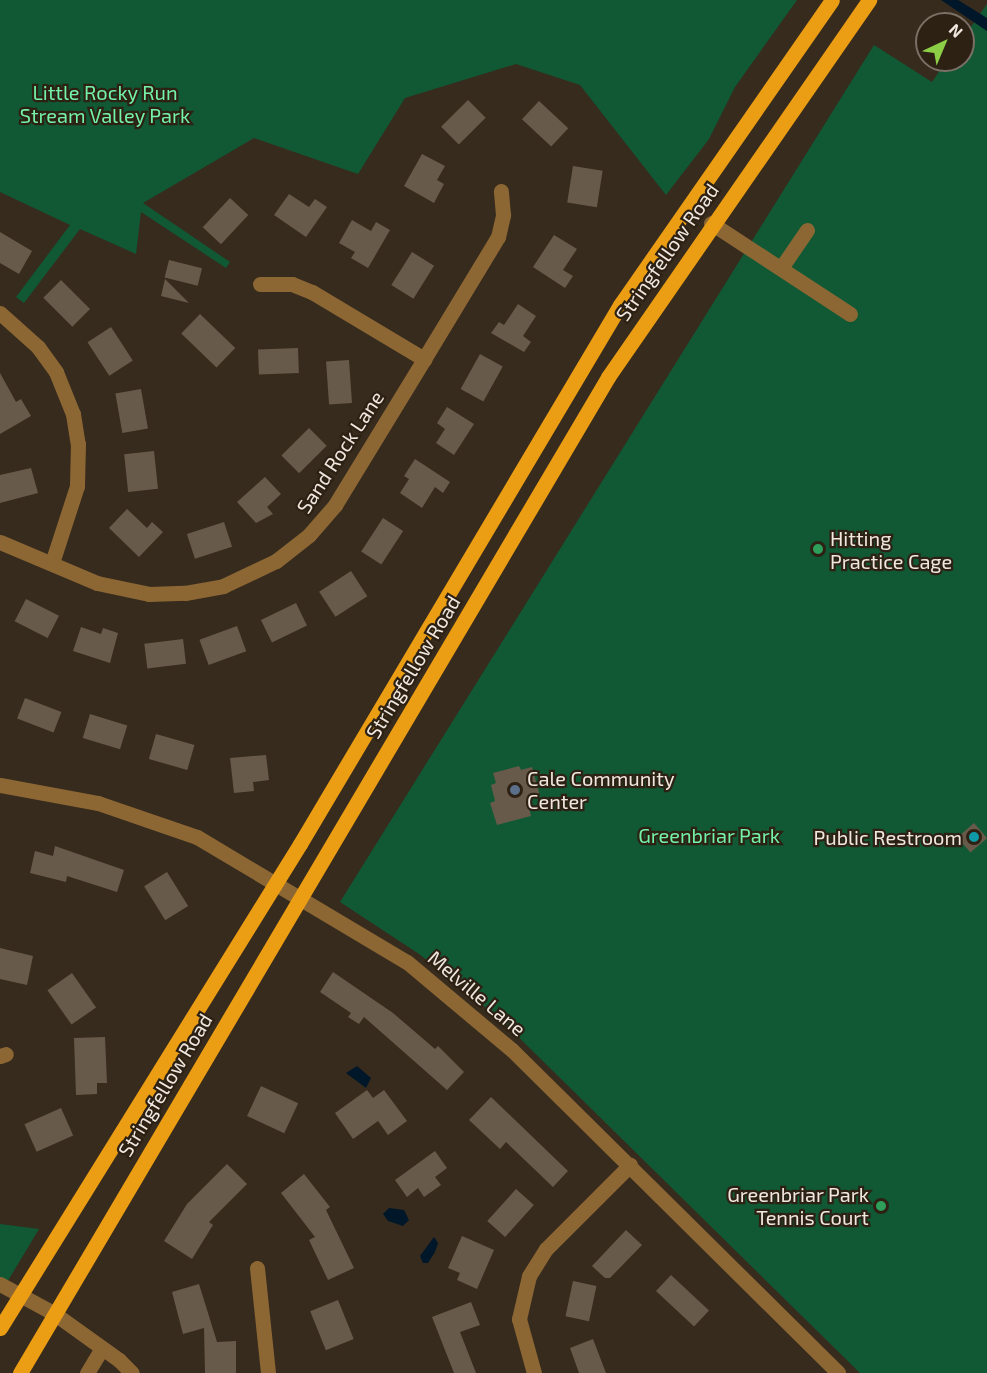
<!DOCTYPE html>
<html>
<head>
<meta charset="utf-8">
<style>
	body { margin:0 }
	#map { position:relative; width:987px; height:1373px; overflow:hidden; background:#372b1d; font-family:"Exo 2",sans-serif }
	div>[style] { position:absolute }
	.green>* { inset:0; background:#105934 }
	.water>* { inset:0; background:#001729 }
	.building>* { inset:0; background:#685a4b; transform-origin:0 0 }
	.minor>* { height:15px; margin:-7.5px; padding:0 7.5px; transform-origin:7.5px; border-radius:7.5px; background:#8c6734 }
	.major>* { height:15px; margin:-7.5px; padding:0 7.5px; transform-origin:7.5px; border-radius:7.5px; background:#eb9d13 }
	.dots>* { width:16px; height:16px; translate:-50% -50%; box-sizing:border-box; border:3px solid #2d2114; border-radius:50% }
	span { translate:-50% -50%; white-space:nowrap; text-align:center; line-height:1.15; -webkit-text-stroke:4.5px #2d2114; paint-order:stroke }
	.park-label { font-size:20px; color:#73f2a8 }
	.street-label { font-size:20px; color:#f0e7df }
	.poi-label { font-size:20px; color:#f0e7df }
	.left { translate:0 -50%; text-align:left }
	.right { translate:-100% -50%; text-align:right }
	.north { position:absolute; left:915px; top:12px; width:60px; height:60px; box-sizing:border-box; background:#2d2114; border:2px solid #7b7065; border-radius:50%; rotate:44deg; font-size:16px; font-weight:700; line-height:24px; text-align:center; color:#f0e7df }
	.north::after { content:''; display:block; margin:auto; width:21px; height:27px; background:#8cce46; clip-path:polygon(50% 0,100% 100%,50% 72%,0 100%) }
</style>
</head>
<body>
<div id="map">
	<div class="green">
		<i style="clip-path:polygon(0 0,797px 0,735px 87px,709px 139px,666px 195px,580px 85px,516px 64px,405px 98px,358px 174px,254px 138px,143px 203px,230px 262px,226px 268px,141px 212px,136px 254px,80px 229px,24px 303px,16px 297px,70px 225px,0 192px)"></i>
		<i style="clip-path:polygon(987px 4px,987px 1373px,860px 1373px,499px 1018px,419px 954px,340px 902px,874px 45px,932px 82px,947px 60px,963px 60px,963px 38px)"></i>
		<i style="clip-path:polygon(0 1224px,39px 1229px,0 1294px)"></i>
	</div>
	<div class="water">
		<i style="clip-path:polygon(941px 0,958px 0,987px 18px,987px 31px)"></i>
		<i style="clip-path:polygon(357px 1066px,371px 1078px,366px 1088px,346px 1073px)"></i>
		<i style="clip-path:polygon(389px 1208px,404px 1210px,409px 1220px,403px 1226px,388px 1221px,383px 1214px)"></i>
		<i style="clip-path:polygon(434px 1237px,438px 1243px,435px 1252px,428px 1263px,423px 1263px,420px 1256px)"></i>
	</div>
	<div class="building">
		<i style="left:468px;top:100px;width:25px;height:38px;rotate:45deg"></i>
		<i style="left:539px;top:101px;width:40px;height:25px;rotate:43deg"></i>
		<i style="clip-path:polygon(422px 154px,445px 166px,437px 180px,444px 184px,434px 203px,404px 186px)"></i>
		<i style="left:573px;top:166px;width:30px;height:37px;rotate:9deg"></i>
		<i style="clip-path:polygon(289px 194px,309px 207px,315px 199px,327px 207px,306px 237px,274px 215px)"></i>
		<i style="left:230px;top:198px;width:25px;height:40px;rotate:43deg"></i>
		<i style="clip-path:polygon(352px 220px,371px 231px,376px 222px,390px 230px,368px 268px,351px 258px,355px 252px,339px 243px)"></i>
		<i style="clip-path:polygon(0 232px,32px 251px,19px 274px,0 263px)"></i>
		<i style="clip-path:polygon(554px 235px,577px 249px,563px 270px,573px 276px,565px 288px,533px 267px)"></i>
		<i style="left:412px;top:252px;width:26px;height:39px;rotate:32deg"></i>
		<i style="left:169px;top:260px;width:34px;height:18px;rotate:14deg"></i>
		<i style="clip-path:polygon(165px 279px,189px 303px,161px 296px)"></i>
		<i style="left:61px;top:280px;width:41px;height:25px;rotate:45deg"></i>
		<i style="clip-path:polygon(518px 304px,536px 316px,523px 336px,531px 342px,524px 352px,491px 333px,499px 322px,504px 325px)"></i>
		<i style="left:200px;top:314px;width:49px;height:27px;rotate:44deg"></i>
		<i style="left:111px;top:327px;width:40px;height:28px;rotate:57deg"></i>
		<i style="left:298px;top:348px;width:25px;height:40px;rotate:88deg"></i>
		<i style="left:480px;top:354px;width:26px;height:40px;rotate:29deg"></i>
		<i style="left:349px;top:360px;width:43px;height:23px;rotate:86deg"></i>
		<i style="clip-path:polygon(0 373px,16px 402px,21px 399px,31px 416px,0 434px)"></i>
		<i style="left:141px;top:389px;width:40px;height:26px;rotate:80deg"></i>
		<i style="clip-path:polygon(447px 407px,474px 424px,454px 455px,436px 443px,445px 429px,437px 423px)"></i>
		<i style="left:309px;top:428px;width:25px;height:39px;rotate:45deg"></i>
		<i style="left:154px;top:451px;width:38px;height:30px;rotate:84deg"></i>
		<i style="clip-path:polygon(415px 459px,450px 482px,443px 493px,435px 487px,422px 508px,400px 493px,409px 479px,404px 476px)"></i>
		<i style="clip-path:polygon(31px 468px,38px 493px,0 503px,0 475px)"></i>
		<i style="clip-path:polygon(265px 477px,281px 494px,267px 507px,273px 514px,256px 523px,237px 502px)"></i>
		<i style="clip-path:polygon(127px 509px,147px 528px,152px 522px,163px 532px,139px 557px,109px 528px)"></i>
		<i style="left:383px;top:518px;width:24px;height:40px;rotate:33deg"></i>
		<i style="left:224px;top:522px;width:26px;height:39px;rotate:72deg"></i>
		<i style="left:351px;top:571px;width:30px;height:38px;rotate:57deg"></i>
		<i style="left:26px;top:599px;width:37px;height:25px;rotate:27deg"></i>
		<i style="left:296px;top:603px;width:25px;height:39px;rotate:64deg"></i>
		<i style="left:237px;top:626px;width:27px;height:40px;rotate:70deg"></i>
		<i style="clip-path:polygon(81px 627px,101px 634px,103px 628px,118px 633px,110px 663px,73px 651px)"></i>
		<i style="left:183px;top:639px;width:25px;height:39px;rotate:83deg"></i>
		<i style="left:25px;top:698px;width:39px;height:22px;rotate:21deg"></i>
		<i style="left:90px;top:714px;width:39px;height:25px;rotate:17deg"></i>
		<i style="left:156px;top:734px;width:40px;height:26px;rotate:16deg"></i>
		<i style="clip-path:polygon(266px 755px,269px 780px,253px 782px,254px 791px,234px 793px,230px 758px)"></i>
		<i style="clip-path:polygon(519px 766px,521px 770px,532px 767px,540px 796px,527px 800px,531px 816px,497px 825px,490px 803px,495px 801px,491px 785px,496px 783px,493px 773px)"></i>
		<i style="left:974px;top:823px;width:20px;height:22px;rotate:49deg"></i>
		<i style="clip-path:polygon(55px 846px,124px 870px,117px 892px,67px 876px,66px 882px,30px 873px,35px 851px,53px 856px)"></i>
		<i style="left:167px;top:872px;width:40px;height:27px;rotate:58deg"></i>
		<i style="clip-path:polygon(0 948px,33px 956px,27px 985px,0 979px)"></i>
		<i style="clip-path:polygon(333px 972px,393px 1013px,435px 1049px,438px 1046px,464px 1072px,447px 1090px,364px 1017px,359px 1024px,348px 1017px,351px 1013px,320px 992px)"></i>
		<i style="left:72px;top:973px;width:42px;height:30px;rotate:55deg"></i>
		<i style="clip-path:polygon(105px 1037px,107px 1083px,97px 1083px,97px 1094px,76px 1095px,74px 1038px)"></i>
		<i style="left:261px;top:1086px;width:41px;height:33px;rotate:25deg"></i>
		<i style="clip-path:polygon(367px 1090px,373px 1098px,384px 1090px,407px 1121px,388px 1135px,378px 1121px,353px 1139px,335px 1113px)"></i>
		<i style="clip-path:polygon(491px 1097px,568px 1171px,553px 1187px,506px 1142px,500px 1149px,469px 1120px)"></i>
		<i style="left:61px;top:1108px;width:30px;height:40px;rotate:66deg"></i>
		<i style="clip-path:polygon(435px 1151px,447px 1168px,435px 1177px,441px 1185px,424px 1197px,418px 1188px,407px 1197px,395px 1180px)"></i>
		<i style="clip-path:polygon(227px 1164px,247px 1184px,209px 1222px,213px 1225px,192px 1259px,164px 1241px,187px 1204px)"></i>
		<i style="clip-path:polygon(304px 1174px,330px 1207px,326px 1210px,354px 1268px,328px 1280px,309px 1240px,315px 1237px,281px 1193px)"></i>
		<i style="left:516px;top:1189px;width:24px;height:43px;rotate:42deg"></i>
		<i style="clip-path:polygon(626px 1230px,642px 1245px,610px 1278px,605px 1278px,592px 1266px)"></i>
		<i style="clip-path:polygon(462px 1236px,494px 1250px,477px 1289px,457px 1280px,460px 1273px,448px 1268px)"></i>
		<i style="left:671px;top:1275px;width:52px;height:22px;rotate:43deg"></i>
		<i style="left:573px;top:1281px;width:24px;height:36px;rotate:12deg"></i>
		<i style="clip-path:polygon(199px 1284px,217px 1342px,236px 1341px,236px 1373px,205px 1373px,204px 1328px,183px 1334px,172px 1292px)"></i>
		<i style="left:338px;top:1300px;width:42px;height:30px;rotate:68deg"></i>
		<i style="clip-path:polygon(471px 1302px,480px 1325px,460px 1332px,476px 1373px,454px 1373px,432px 1317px)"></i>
		<i style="clip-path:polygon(593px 1339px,606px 1373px,579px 1373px,570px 1348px)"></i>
	</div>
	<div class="minor">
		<i style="left:711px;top:223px;width:166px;rotate:33.2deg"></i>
		<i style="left:781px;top:268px;width:46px;rotate:-55.6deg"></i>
		<i style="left:260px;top:284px;width:32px"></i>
		<i style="left:292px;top:284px;width:22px;rotate:22deg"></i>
		<i style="left:312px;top:292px;width:131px;rotate:30.9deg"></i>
		<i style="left:0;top:313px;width:51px;rotate:41.8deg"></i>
		<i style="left:38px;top:347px;width:31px;rotate:54deg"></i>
		<i style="left:56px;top:372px;width:45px;rotate:68deg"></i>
		<i style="left:73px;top:414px;width:30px;rotate:81deg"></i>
		<i style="left:78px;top:444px;width:42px;rotate:91.4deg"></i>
		<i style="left:77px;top:486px;width:81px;rotate:108deg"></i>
		<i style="left:0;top:542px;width:105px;rotate:22.9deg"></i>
		<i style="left:97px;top:583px;width:53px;rotate:11.9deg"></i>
		<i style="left:149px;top:594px;width:36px;rotate:-2deg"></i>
		<i style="left:185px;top:593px;width:39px;rotate:-10deg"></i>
		<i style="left:223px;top:586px;width:59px;rotate:-25.3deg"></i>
		<i style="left:276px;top:561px;width:42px;rotate:-38.2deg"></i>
		<i style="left:309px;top:535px;width:40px;rotate:-49deg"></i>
		<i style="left:335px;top:505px;width:171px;rotate:-58.6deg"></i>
		<i style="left:424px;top:359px;width:143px;rotate:-58.8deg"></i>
		<i style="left:498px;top:237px;width:23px;rotate:-77deg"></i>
		<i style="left:503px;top:215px;width:24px;rotate:-95deg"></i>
		<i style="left:0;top:785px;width:100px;rotate:10.4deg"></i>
		<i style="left:98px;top:803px;width:105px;rotate:19deg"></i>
		<i style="left:197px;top:837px;width:244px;rotate:30.8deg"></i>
		<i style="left:407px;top:962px;width:137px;rotate:40deg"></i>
		<i style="left:512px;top:1050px;width:459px;rotate:44.7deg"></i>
		<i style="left:0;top:1056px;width:6px;rotate:-18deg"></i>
		<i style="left:257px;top:1268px;width:106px;rotate:84deg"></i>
		<i style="left:0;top:1284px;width:63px;rotate:28.6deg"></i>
		<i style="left:55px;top:1314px;width:79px;rotate:35.7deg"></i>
		<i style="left:119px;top:1360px;width:18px;rotate:45deg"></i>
		<i style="left:87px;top:1373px;width:29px;rotate:-59deg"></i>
		<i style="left:534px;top:1373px;width:56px;rotate:-105.5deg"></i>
		<i style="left:519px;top:1319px;width:44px;rotate:-76.9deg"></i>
		<i style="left:529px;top:1276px;width:32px;rotate:-58deg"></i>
		<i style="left:546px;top:1249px;width:119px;rotate:-45deg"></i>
	</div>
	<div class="major">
		<i style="left:0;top:1328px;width:569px;rotate:-58.21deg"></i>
		<i style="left:300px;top:844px;width:627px;rotate:-59.3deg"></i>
		<i style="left:620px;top:305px;width:371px;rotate:-55.2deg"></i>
		<i style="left:20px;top:1373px;width:1157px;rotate:-59.44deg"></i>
		<i style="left:608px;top:377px;width:459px;rotate:-55.3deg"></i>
	</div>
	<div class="dots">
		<i style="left:818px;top:549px;background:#2e9e5b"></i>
		<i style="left:515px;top:790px;background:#5c6f8a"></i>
		<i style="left:974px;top:837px;background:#0f9aa8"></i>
		<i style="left:881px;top:1206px;background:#2e9e5b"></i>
	</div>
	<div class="park-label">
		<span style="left:105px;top:104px">Little Rocky Run<br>Stream Valley Park</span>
		<span style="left:709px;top:835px">Greenbriar Park</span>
	</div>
	<div class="street-label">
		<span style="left:667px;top:252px;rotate:-55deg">Stringfellow Road</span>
		<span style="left:340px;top:452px;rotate:-57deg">Sand Rock Lane</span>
		<span style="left:413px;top:667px;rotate:-59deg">Stringfellow Road</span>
		<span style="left:477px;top:993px;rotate:40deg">Melville Lane</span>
		<span style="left:165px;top:1085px;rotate:-59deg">Stringfellow Road</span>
	</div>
	<div class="poi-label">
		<span class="left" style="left:830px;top:550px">Hitting<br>Practice Cage</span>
		<span class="left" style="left:527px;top:790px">Cale Community<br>Center</span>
		<span class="right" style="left:962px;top:837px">Public Restroom</span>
		<span class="right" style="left:869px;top:1206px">Greenbriar Park<br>Tennis Court</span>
	</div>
	<div class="north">N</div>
</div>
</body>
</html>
